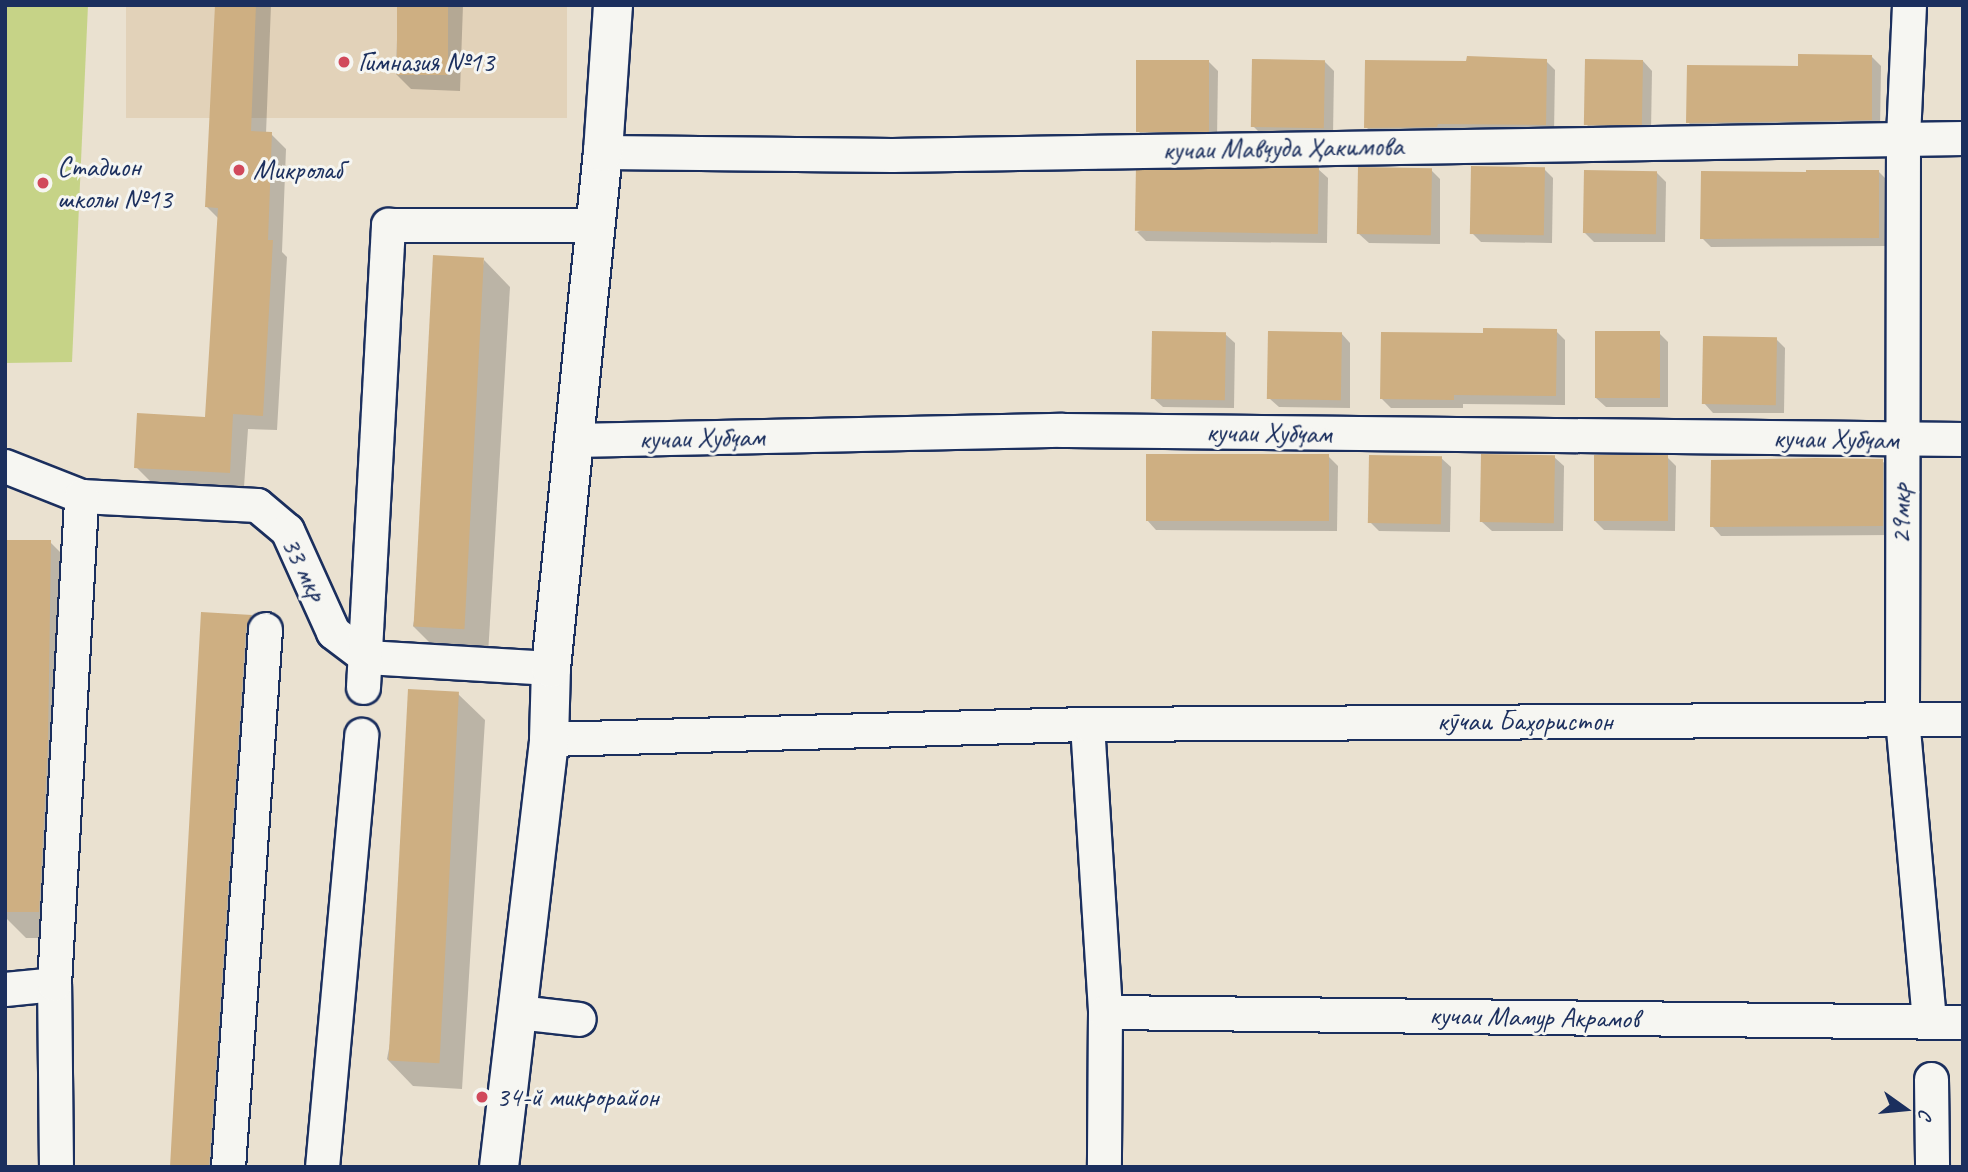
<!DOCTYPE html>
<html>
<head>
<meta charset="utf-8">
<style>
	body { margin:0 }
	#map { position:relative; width:1968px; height:1172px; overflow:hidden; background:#eae1d0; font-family:Caveat,sans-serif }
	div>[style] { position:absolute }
	.built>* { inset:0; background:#e2d2b9; transform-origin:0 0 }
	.green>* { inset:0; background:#c6d387 }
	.shadow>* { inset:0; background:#0003 }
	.building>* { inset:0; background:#ceaf82; transform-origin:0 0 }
	.roads { filter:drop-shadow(2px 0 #1b2f5e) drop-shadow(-2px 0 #1b2f5e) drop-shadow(0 2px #1b2f5e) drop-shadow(0 -2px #1b2f5e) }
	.minor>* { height:33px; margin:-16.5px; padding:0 16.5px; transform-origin:16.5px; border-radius:16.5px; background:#f6f6f2 }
	.major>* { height:38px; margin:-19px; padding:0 19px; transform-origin:19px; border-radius:19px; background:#f6f6f2 }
	.dots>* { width:19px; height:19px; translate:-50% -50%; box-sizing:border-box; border:4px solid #f6f6f2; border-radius:50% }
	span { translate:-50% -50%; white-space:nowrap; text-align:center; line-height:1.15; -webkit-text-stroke:6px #f6f6f2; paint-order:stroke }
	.poi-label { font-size:28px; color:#1b2f5e }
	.left { translate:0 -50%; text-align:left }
	.street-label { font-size:28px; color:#1b2f5e }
	.frame { position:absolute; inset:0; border:7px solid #1b2f5e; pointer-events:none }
	.north { position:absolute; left:1870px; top:1074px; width:70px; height:70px; -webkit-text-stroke:5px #f6f6f2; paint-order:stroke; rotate:105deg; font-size:19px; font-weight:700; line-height:28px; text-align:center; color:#1b2f5e }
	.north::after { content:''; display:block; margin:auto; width:24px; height:32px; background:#1b2f5e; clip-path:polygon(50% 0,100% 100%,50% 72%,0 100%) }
</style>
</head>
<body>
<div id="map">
	<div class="built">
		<i style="left:126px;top:5px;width:441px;height:113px"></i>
	</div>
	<div class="green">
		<i style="clip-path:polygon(5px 5px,88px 5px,72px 362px,5px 363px)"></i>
	</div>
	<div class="shadow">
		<i style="clip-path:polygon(216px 5px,271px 5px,266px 134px,271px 134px,286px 149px,282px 252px,287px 257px,277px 430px,248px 429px,244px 487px,151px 482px,136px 467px,207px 419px,219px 219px,207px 207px)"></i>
		<i style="clip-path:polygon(398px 5px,463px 5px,460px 91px,411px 89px,396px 74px)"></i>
		<i style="clip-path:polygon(1872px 57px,1881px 66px,1880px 129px,1697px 132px,1688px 122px,1800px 67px)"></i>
		<i style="clip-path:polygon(1546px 61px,1555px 70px,1554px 133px,1375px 136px,1366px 127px)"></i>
		<i style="clip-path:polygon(1643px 61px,1652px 71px,1651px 132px,1595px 133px,1586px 124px)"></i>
		<i style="clip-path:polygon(1209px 62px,1218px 71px,1217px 139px,1147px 140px,1138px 131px)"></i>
		<i style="clip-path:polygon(1325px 62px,1334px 71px,1333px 136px,1262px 135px,1253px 126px)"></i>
		<i style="clip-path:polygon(1318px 169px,1328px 178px,1327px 243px,1146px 241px,1137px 232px)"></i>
		<i style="clip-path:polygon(1544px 169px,1553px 178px,1552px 243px,1481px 242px,1472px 233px)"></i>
		<i style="clip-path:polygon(1431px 170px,1440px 179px,1440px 244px,1369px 243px,1359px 234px)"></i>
		<i style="clip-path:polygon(1656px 172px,1666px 182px,1665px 242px,1594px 242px,1585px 233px)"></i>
		<i style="clip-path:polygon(1879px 172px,1888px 181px,1887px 246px,1711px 247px,1702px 238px)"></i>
		<i style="clip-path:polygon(484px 260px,510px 287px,488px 655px,439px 652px,413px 626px)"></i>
		<i style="clip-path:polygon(1556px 331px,1565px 340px,1565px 405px,1463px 404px,1463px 408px,1391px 408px,1382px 399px,1485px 334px)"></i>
		<i style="clip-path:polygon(1341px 333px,1350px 343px,1350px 408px,1279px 407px,1269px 398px)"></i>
		<i style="clip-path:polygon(1659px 333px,1668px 342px,1668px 407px,1606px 407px,1596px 398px)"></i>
		<i style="clip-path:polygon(1225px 334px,1235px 343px,1234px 408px,1163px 407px,1153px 398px)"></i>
		<i style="clip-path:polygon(1776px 339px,1785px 348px,1784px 413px,1713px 413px,1704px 403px)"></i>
		<i style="clip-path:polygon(1329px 457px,1338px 466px,1337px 531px,1156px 530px,1147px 520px)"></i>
		<i style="clip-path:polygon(1554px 457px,1564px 466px,1563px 531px,1492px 531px,1482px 522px)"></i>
		<i style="clip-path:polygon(1667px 457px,1676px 466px,1675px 531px,1604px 530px,1595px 521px)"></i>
		<i style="clip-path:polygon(1441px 458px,1451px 467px,1450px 532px,1379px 531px,1370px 522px)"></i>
		<i style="clip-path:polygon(1882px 461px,1892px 470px,1892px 535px,1721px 536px,1712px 526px)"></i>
		<i style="clip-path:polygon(5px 542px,50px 542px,77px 569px,65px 938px,26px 938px,5px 917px)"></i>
		<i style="clip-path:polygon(203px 614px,251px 617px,274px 639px,235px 1167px,171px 1167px)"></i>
		<i style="clip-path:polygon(458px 694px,485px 720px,462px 1089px,413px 1086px,387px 1059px)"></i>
	</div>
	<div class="building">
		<i style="clip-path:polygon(215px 5px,256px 5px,251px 131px,272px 132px,268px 240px,273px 240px,263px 416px,233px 414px,230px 473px,134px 468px,137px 413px,205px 417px,218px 208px,205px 207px)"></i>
		<i style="left:397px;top:5px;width:51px;height:70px"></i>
		<i style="clip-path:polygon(1798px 54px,1872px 55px,1872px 120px,1686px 123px,1687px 65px,1798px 66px)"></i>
		<i style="clip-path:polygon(1467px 56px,1547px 59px,1546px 125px,1438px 124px,1437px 127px,1364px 128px,1365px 60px,1466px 61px)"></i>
		<i style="left:1252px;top:59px;width:73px;height:68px;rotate:1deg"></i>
		<i style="left:1585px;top:59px;width:58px;height:66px;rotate:1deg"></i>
		<i style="left:1136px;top:60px;width:73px;height:72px"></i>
		<i style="left:1471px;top:166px;width:74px;height:68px;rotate:1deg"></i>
		<i style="left:1319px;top:167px;width:67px;height:183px;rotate:91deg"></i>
		<i style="left:1358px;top:167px;width:74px;height:67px;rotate:1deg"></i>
		<i style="left:1584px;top:170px;width:73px;height:63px;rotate:1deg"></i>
		<i style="clip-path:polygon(1806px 170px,1879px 170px,1879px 238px,1700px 239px,1701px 171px,1806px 172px)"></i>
		<i style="left:433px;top:255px;width:51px;height:372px;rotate:3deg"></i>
		<i style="clip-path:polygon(1483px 328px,1557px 329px,1556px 396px,1454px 395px,1454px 400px,1380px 399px,1381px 332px,1483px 333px)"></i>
		<i style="left:1152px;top:331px;width:74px;height:68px;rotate:1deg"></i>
		<i style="left:1268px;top:331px;width:74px;height:68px;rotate:1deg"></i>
		<i style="left:1595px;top:331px;width:65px;height:67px"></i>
		<i style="left:1703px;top:336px;width:74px;height:68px;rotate:1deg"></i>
		<i style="left:1146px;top:454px;width:183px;height:67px"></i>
		<i style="left:1481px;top:454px;width:74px;height:68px;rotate:1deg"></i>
		<i style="left:1369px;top:455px;width:73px;height:68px;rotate:1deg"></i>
		<i style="left:1594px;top:455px;width:74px;height:66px"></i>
		<i style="clip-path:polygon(1816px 458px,1883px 459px,1883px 526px,1710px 527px,1711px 460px)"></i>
		<i style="clip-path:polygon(5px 540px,51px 540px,48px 743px,39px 912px,5px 912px)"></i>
		<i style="clip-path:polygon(201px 612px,252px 615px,246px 628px,209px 1167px,170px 1167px)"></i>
		<i style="left:408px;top:689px;width:51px;height:372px;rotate:3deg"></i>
	</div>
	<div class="roads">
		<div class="minor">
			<i style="left:1909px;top:5px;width:132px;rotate:92.6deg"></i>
			<i style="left:1903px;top:137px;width:581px;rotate:90.1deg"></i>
			<i style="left:1902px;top:718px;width:305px;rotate:84.9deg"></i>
			<i style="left:603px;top:152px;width:289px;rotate:0.6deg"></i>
			<i style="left:892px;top:155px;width:1071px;rotate:-0.91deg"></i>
			<i style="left:574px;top:440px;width:488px;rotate:-1.2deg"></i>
			<i style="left:1062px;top:430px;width:901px;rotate:0.57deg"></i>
			<i style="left:5px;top:466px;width:82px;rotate:21.5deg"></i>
			<i style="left:81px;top:496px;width:176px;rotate:2.9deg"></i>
			<i style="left:257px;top:505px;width:39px;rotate:40deg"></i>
			<i style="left:287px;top:530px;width:112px;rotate:65.7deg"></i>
			<i style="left:333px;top:632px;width:41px;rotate:37.1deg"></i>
			<i style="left:366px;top:657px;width:185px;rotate:3.4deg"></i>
			<i style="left:363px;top:687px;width:463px;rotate:-86.9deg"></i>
			<i style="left:388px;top:225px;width:208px"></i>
			<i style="left:1087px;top:724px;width:289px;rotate:86.4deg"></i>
			<i style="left:1105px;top:1012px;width:155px;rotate:90.4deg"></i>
			<i style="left:549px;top:739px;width:538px;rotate:-1.6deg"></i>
			<i style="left:1087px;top:724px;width:876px;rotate:-0.33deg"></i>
			<i style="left:5px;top:989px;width:49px;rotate:-5.8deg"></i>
			<i style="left:518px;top:1012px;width:61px;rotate:6.5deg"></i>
			<i style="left:1105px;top:1012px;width:858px;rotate:0.67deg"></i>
			<i style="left:1931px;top:1079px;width:88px;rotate:89.3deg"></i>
			<i style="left:56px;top:1167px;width:183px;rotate:-90.6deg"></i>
			<i style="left:54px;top:984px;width:489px;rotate:-86.8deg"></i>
			<i style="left:228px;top:1167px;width:539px;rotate:-86.07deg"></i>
			<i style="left:322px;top:1167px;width:434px;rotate:-84.8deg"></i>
		</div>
		<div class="major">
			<i style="left:499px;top:1167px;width:431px;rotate:-83.3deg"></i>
			<i style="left:549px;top:739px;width:71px;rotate:-88.4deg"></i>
			<i style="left:551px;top:668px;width:519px;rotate:-84.25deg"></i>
			<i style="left:603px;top:152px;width:147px;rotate:-86.1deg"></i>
		</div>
	</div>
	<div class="dots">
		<i style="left:344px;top:62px;background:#d1495b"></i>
		<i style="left:239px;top:170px;background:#d1495b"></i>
		<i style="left:43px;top:183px;background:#d1495b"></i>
		<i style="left:482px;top:1097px;background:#d1495b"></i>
	</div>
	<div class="poi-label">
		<span class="left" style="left:358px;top:62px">Гимназия №13</span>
		<span class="left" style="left:57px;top:183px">Стадион<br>школы №13</span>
		<span class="left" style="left:253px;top:170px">Микролаб</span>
		<span class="left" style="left:496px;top:1097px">34-й микрорайон</span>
	</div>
	<div class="street-label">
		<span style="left:1283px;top:148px;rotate:-1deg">кучаи Мавҷуда Ҳакимова</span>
		<span style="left:1269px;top:433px;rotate:1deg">кучаи Хубҷам</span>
		<span style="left:702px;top:438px;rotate:-1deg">кучаи Хубҷам</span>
		<span style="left:1836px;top:439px;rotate:1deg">кучаи Хубҷам</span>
		<span style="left:1901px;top:514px;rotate:-90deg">29мкр</span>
		<span style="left:304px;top:569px;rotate:64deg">33 мкр</span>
		<span style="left:1525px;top:721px">кӯчаи Баҳористон</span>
		<span style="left:1534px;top:1017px;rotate:1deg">кучаи Мамур Акрамов</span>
	</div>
	<div class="frame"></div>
	<div class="north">С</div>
</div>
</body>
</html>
